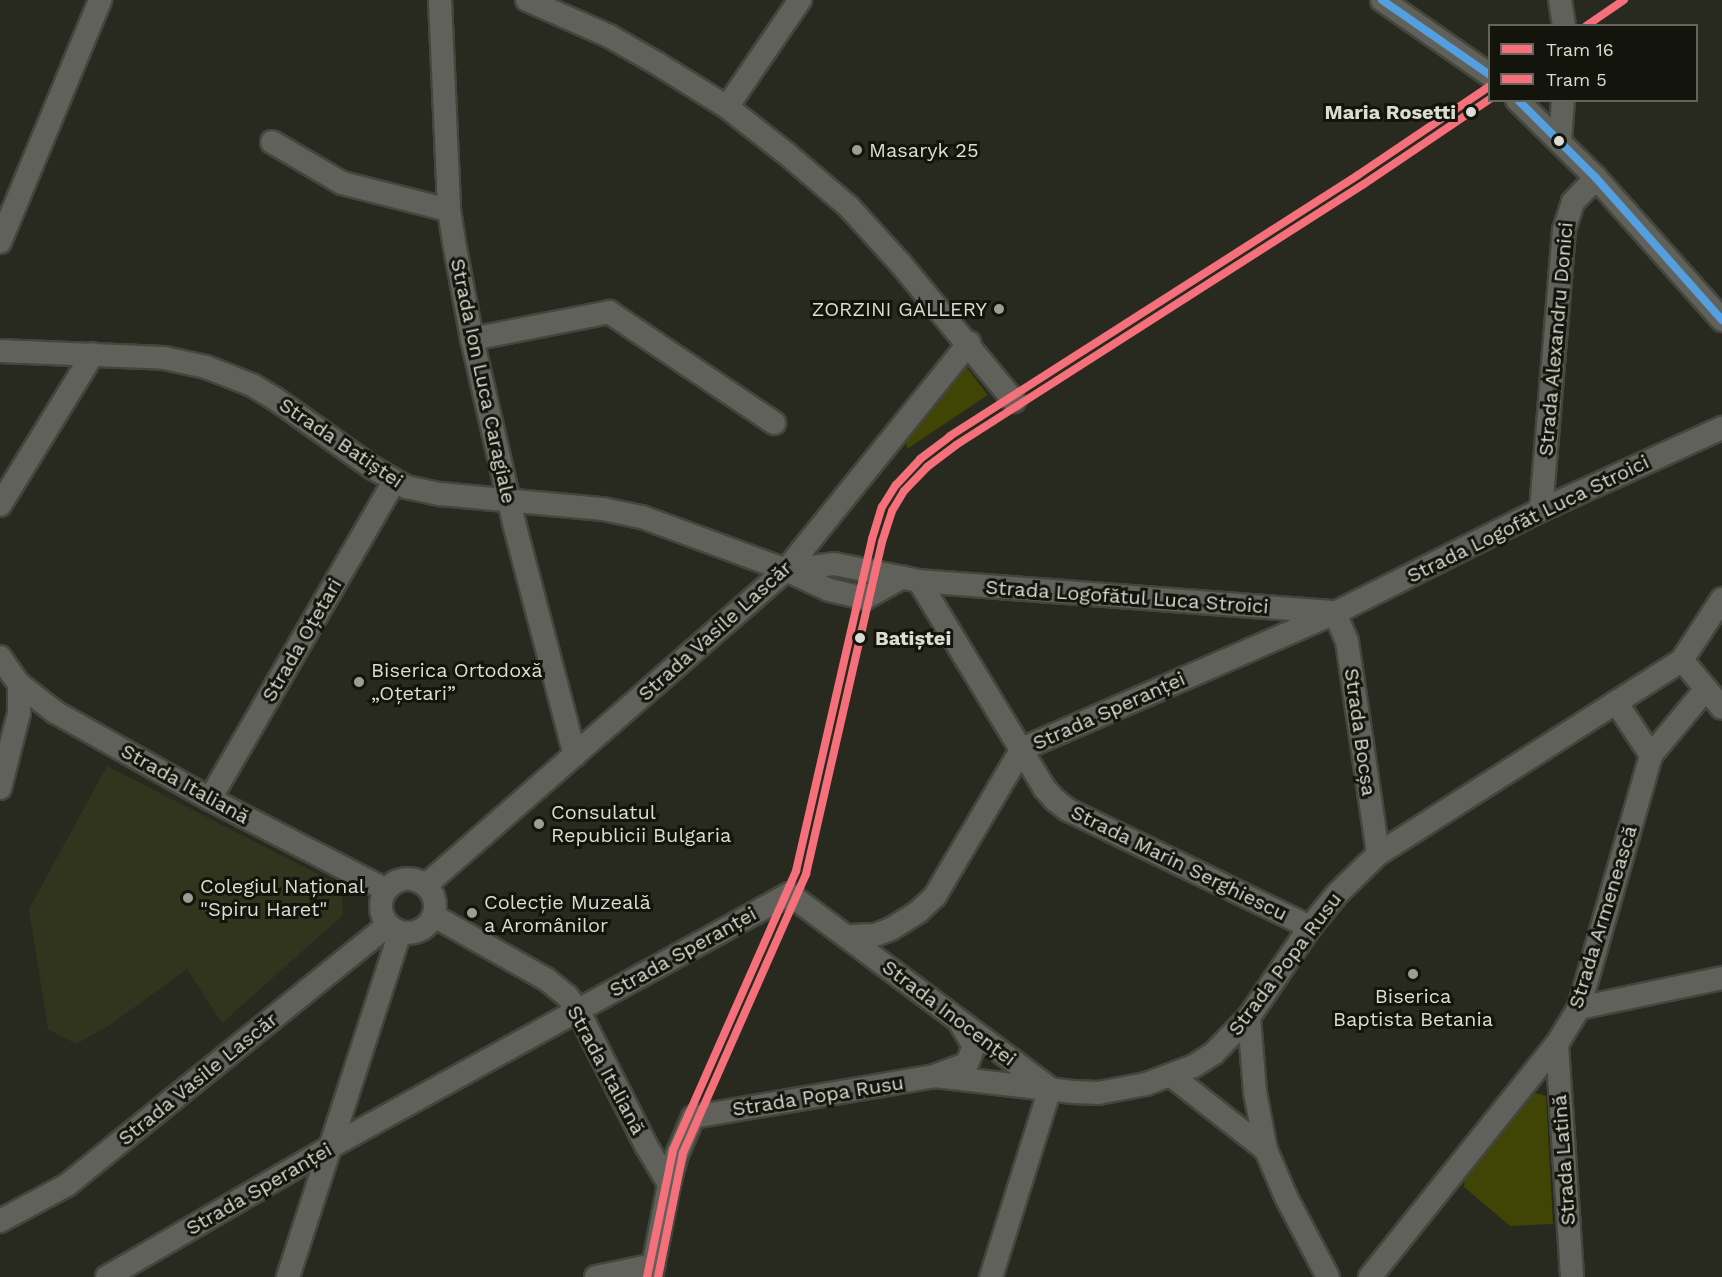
<!DOCTYPE html>
<html>
<head>
<meta charset="utf-8">
<style>
	body { margin:0 }
	#map { position:relative; width:1722px; height:1277px; overflow:hidden; background:#28291f; font-family:"Work Sans",sans-serif }
	div>[style] { position:absolute }
	.built>* { inset:0; background:#32351e }
	.green>* { inset:0; background:#404405 }
	.roads { filter:drop-shadow(2px 0 #44463d) drop-shadow(-2px 0 #44463d) drop-shadow(0 2px #44463d) drop-shadow(0 -2px #44463d) }
	.minor>* { height:22px; margin:-11px; padding:0 11px; transform-origin:11px; border-radius:11px; background:#60615a }
	.minor>.ring { margin:-11px; padding:0; box-sizing:content-box; background:none; border:22px solid #60615a; border-radius:50% }
	.bus-1>* { height:8px; margin:-4px; padding:0 4px; transform-origin:4px; border-radius:4px; background:#539fdf }
	.tram-1>* { height:8px; margin:-4px; padding:0 4px; transform-origin:4px; border-radius:4px; background:#f5707a }
	.tram-2>* { height:8px; margin:-4px; padding:0 4px; transform-origin:4px; border-radius:4px; background:#f5707a }
	.dots>* { width:16px; height:16px; translate:-50% -50%; box-sizing:border-box; border:3px solid #13140c; border-radius:50% }
	span { translate:-50% -50%; white-space:nowrap; text-align:center; line-height:1.15; -webkit-text-stroke:6px #13140c; paint-order:stroke }
	.stop-label { font-size:20px; color:#dbddd2; font-weight:700 }
	.right { translate:-100% -50%; text-align:right }
	.left { translate:0 -50%; text-align:left }
	.poi-label { font-size:20px; color:#dbddd2 }
	.street-label { font-size:20px; color:#dbddd2 }
	.legend { position:absolute; left:1488px; top:24px; width:210px; height:78px; box-sizing:border-box; background:#13140c; border:2px solid #63645b; margin:0; padding:8px 10px; list-style:none; font-size:18px; color:#dbddd2 }
	.legend li { display:flex; align-items:center; gap:12px; height:30px }
	.legend b { width:30px; border:2px solid #63645b }
</style>
</head>
<body>
<div id="map">
	<div class="built">
		<i style="clip-path:polygon(107px 766px,341px 886px,343px 915px,222px 1023px,187px 969px,110px 1025px,76px 1044px,48px 1029px,29px 909px)"></i>
	</div>
	<div class="green">
		<i style="clip-path:polygon(966px 367px,988px 395px,907px 449px,906px 442px)"></i>
		<i style="clip-path:polygon(1535px 1093px,1546px 1096px,1553px 1224px,1510px 1226px,1464px 1187px,1465px 1177px)"></i>
	</div>
	<div class="roads">
		<div class="minor">
			<i style="left:440px;top:0;width:210px;rotate:87.5deg"></i>
			<i style="left:449px;top:210px;width:32px;rotate:81deg"></i>
			<i style="left:454px;top:242px;width:99px;rotate:79.5deg"></i>
			<i style="left:472px;top:339px;width:189px;rotate:77.1deg"></i>
			<i style="left:514px;top:523px;width:240px;rotate:75.3deg"></i>
			<i style="left:527px;top:0;width:90px;rotate:23.7deg"></i>
			<i style="left:609px;top:36px;width:56px;rotate:29.7deg"></i>
			<i style="left:658px;top:64px;width:81px;rotate:31.9deg"></i>
			<i style="left:727px;top:107px;width:76px;rotate:38.1deg"></i>
			<i style="left:787px;top:154px;width:82px;rotate:40.5deg"></i>
			<i style="left:849px;top:207px;width:76px;rotate:47.7deg"></i>
			<i style="left:900px;top:263px;width:179px;rotate:50.4deg"></i>
			<i style="left:1382px;top:0;width:131px;rotate:34.8deg"></i>
			<i style="left:1560px;top:0;width:26px;rotate:81deg"></i>
			<i style="left:1517px;top:100px;width:111px;rotate:44.6deg"></i>
			<i style="left:1596px;top:178px;width:190px;rotate:48.4deg"></i>
			<i style="left:727px;top:107px;width:130px;rotate:-55.7deg"></i>
			<i style="left:272px;top:142px;width:81px;rotate:30.4deg"></i>
			<i style="left:342px;top:183px;width:110px;rotate:14.2deg"></i>
			<i style="left:1560px;top:142px;width:42px;rotate:-85.9deg"></i>
			<i style="left:0;top:242px;width:262px;rotate:-67.5deg"></i>
			<i style="left:472px;top:339px;width:140px;rotate:-11.1deg"></i>
			<i style="left:609px;top:312px;width:199px;rotate:33.9deg"></i>
			<i style="left:0;top:351px;width:164px;rotate:2.4deg"></i>
			<i style="left:164px;top:358px;width:43px;rotate:12.1deg"></i>
			<i style="left:206px;top:367px;width:49px;rotate:21.4deg"></i>
			<i style="left:252px;top:385px;width:26px;rotate:31deg"></i>
			<i style="left:274px;top:398px;width:121px;rotate:35.3deg"></i>
			<i style="left:373px;top:468px;width:38px;rotate:30deg"></i>
			<i style="left:406px;top:487px;width:35px;rotate:12deg"></i>
			<i style="left:440px;top:494px;width:164px;rotate:5.3deg"></i>
			<i style="left:603px;top:509px;width:40px;rotate:12deg"></i>
			<i style="left:642px;top:517px;width:153px;rotate:20.2deg"></i>
			<i style="left:786px;top:570px;width:47px;rotate:24.9deg"></i>
			<i style="left:829px;top:590px;width:37px;rotate:13deg"></i>
			<i style="left:865px;top:598px;width:43px;rotate:-28.9deg"></i>
			<i style="left:0;top:505px;width:177px;rotate:-58.4deg"></i>
			<i style="left:1541px;top:510px;width:281px;rotate:-85.3deg"></i>
			<i style="left:1564px;top:230px;width:29px;rotate:-72deg"></i>
			<i style="left:1573px;top:202px;width:33px;rotate:-46deg"></i>
			<i style="left:786px;top:570px;width:48px;rotate:-7.1deg"></i>
			<i style="left:834px;top:564px;width:87px;rotate:11.3deg"></i>
			<i style="left:919px;top:581px;width:413px;rotate:4.3deg"></i>
			<i style="left:919px;top:581px;width:243px;rotate:58.8deg"></i>
			<i style="left:1045px;top:789px;width:15px;rotate:48deg"></i>
			<i style="left:1055px;top:800px;width:16px;rotate:38deg"></i>
			<i style="left:1068px;top:810px;width:269px;rotate:25.8deg"></i>
			<i style="left:1335px;top:613px;width:30px;rotate:67deg"></i>
			<i style="left:1347px;top:641px;width:215px;rotate:81.7deg"></i>
			<i style="left:0;top:657px;width:33px;rotate:55deg"></i>
			<i style="left:19px;top:684px;width:46px;rotate:37.9deg"></i>
			<i style="left:55px;top:712px;width:178px;rotate:29.3deg"></i>
			<i style="left:210px;top:799px;width:198px;rotate:27.3deg"></i>
			<i style="left:1682px;top:660px;width:62px;rotate:50.2deg"></i>
			<i style="left:1616px;top:702px;width:64px;rotate:56.6deg"></i>
			<i style="left:0;top:788px;width:77px;rotate:-75.8deg"></i>
			<i style="left:19px;top:713px;width:29px;rotate:-90deg"></i>
			<i style="left:210px;top:799px;width:367px;rotate:-59.9deg"></i>
			<i class="ring" style="left:381px;top:879px;width:32px;height:32px"></i>
			<i style="left:426px;top:885px;width:478px;rotate:-41.2deg"></i>
			<i style="left:786px;top:570px;width:292px;rotate:-51.1deg"></i>
			<i style="left:434px;top:916px;width:129px;rotate:29.4deg"></i>
			<i style="left:546px;top:979px;width:27px;rotate:39deg"></i>
			<i style="left:567px;top:996px;width:18px;rotate:52deg"></i>
			<i style="left:578px;top:1010px;width:153px;rotate:63.3deg"></i>
			<i style="left:647px;top:1147px;width:43px;rotate:59.3deg"></i>
			<i style="left:849px;top:936px;width:26px;rotate:-2deg"></i>
			<i style="left:875px;top:935px;width:17px;rotate:-21deg"></i>
			<i style="left:891px;top:929px;width:32px;rotate:-32deg"></i>
			<i style="left:918px;top:912px;width:23px;rotate:-43deg"></i>
			<i style="left:935px;top:896px;width:171px;rotate:-59.4deg"></i>
			<i style="left:1022px;top:749px;width:341px;rotate:-23.5deg"></i>
			<i style="left:1335px;top:613px;width:230px;rotate:-26.6deg"></i>
			<i style="left:1541px;top:510px;width:199px;rotate:-24.4deg"></i>
			<i style="left:1579px;top:1008px;width:146px;rotate:-11.8deg"></i>
			<i style="left:1249px;top:1017px;width:75px;rotate:85.4deg"></i>
			<i style="left:1255px;top:1092px;width:59px;rotate:79.3deg"></i>
			<i style="left:1266px;top:1150px;width:51px;rotate:66.9deg"></i>
			<i style="left:1286px;top:1197px;width:90px;rotate:62.3deg"></i>
			<i style="left:1557px;top:1044px;width:233px;rotate:86.3deg"></i>
			<i style="left:939px;top:1074px;width:30px;rotate:-20deg"></i>
			<i style="left:967px;top:1064px;width:19px;rotate:-69deg"></i>
			<i style="left:974px;top:1046px;width:26px;rotate:-121deg"></i>
			<i style="left:1172px;top:1076px;width:120px;rotate:38.2deg"></i>
			<i style="left:0;top:1221px;width:76px;rotate:-28.2deg"></i>
			<i style="left:67px;top:1185px;width:413px;rotate:-39deg"></i>
			<i style="left:107px;top:1277px;width:258px;rotate:-30.2deg"></i>
			<i style="left:330px;top:1147px;width:524px;rotate:-28.86deg"></i>
			<i style="left:789px;top:894px;width:324px;rotate:36.7deg"></i>
			<i style="left:288px;top:1277px;width:362px;rotate:-72deg"></i>
			<i style="left:596px;top:1277px;width:59px;rotate:-11.7deg"></i>
			<i style="left:651px;top:1277px;width:95px;rotate:-79deg"></i>
			<i style="left:669px;top:1184px;width:28px;rotate:-75deg"></i>
			<i style="left:676px;top:1157px;width:43px;rotate:-67deg"></i>
			<i style="left:693px;top:1117px;width:245px;rotate:-9.6deg"></i>
			<i style="left:935px;top:1076px;width:139px;rotate:6.6deg"></i>
			<i style="left:1073px;top:1092px;width:25px;rotate:2deg"></i>
			<i style="left:1098px;top:1093px;width:49px;rotate:-10.6deg"></i>
			<i style="left:1146px;top:1084px;width:51px;rotate:-20.6deg"></i>
			<i style="left:1194px;top:1066px;width:24px;rotate:-33deg"></i>
			<i style="left:1214px;top:1053px;width:50px;rotate:-45.8deg"></i>
			<i style="left:1249px;top:1017px;width:109px;rotate:-55.9deg"></i>
			<i style="left:1310px;top:927px;width:43px;rotate:-50.7deg"></i>
			<i style="left:1337px;top:894px;width:57px;rotate:-44.3deg"></i>
			<i style="left:1378px;top:854px;width:361px;rotate:-32.5deg"></i>
			<i style="left:1682px;top:660px;width:73px;rotate:-56.7deg"></i>
			<i style="left:991px;top:1277px;width:197px;rotate:-72.6deg"></i>
			<i style="left:1370px;top:1277px;width:299px;rotate:-51.3deg"></i>
			<i style="left:1557px;top:1044px;width:42px;rotate:-58.6deg"></i>
			<i style="left:1579px;top:1008px;width:263px;rotate:-74.1deg"></i>
			<i style="left:1651px;top:755px;width:86px;rotate:-50.2deg"></i>
		</div>
	</div>
	<div class="bus-1">
		<i style="left:1382px;top:0;width:131px;rotate:34.8deg"></i>
		<i style="left:1518px;top:100px;width:110px;rotate:45deg"></i>
		<i style="left:1596px;top:178px;width:190px;rotate:48.4deg"></i>
	</div>
	<div class="tram-1">
		<i style="left:1586px;top:26px;width:46px;rotate:-34.4deg"></i>
		<i style="left:647px;top:1277px;width:130px;rotate:-78.4deg"></i>
		<i style="left:673px;top:1150px;width:305px;rotate:-66.2deg"></i>
		<i style="left:796px;top:871px;width:341px;rotate:-77.1deg"></i>
		<i style="left:872px;top:539px;width:34px;rotate:-73deg"></i>
		<i style="left:882px;top:507px;width:26px;rotate:-58deg"></i>
		<i style="left:896px;top:485px;width:35px;rotate:-47deg"></i>
		<i style="left:920px;top:459px;width:38px;rotate:-37deg"></i>
		<i style="left:950px;top:436px;width:484px;rotate:-32.6deg"></i>
		<i style="left:1358px;top:175px;width:159px;rotate:-34deg"></i>
	</div>
	<div class="tram-2">
		<i style="left:658px;top:1277px;width:126px;rotate:-78.6deg"></i>
		<i style="left:683px;top:1153px;width:305px;rotate:-66.2deg"></i>
		<i style="left:806px;top:874px;width:341px;rotate:-77.1deg"></i>
		<i style="left:882px;top:542px;width:33px;rotate:-72deg"></i>
		<i style="left:892px;top:511px;width:23px;rotate:-59deg"></i>
		<i style="left:904px;top:491px;width:33px;rotate:-46deg"></i>
		<i style="left:927px;top:467px;width:36px;rotate:-37deg"></i>
		<i style="left:956px;top:445px;width:484px;rotate:-32.6deg"></i>
		<i style="left:1364px;top:184px;width:152px;rotate:-34deg"></i>
	</div>
	<div class="dots">
		<i style="left:1471px;top:112px;background:#dbddd2"></i>
		<i style="left:1559px;top:141px;background:#dbddd2"></i>
		<i style="left:857px;top:150px;background:#9c9e93"></i>
		<i style="left:999px;top:309px;background:#9c9e93"></i>
		<i style="left:860px;top:638px;background:#dbddd2"></i>
		<i style="left:359px;top:682px;background:#9c9e93"></i>
		<i style="left:539px;top:824px;background:#9c9e93"></i>
		<i style="left:188px;top:898px;background:#9c9e93"></i>
		<i style="left:472px;top:913px;background:#9c9e93"></i>
		<i style="left:1413px;top:974px;background:#9c9e93"></i>
	</div>
	<div class="stop-label">
		<span class="right" style="left:1456px;top:112px">Maria Rosetti</span>
		<span class="left" style="left:875px;top:638px">Batiștei</span>
	</div>
	<div class="poi-label">
		<span class="left" style="left:869px;top:150px">Masaryk 25</span>
		<span class="right" style="left:987px;top:309px">ZORZINI GALLERY</span>
		<span class="left" style="left:371px;top:682px">Biserica Ortodoxă<br>„Oțetari”</span>
		<span class="left" style="left:551px;top:824px">Consulatul<br>Republicii Bulgaria</span>
		<span class="left" style="left:200px;top:898px">Colegiul Național<br>"Spiru Haret"</span>
		<span class="left" style="left:484px;top:914px">Colecție Muzeală<br>a Aromânilor</span>
		<span style="left:1413px;top:1008px">Biserica<br>Baptista Betania</span>
	</div>
	<div class="street-label">
		<span style="left:1556px;top:339px;rotate:-85deg">Strada Alexandru Donici</span>
		<span style="left:483px;top:381px;rotate:78deg">Strada Ion Luca Caragiale</span>
		<span style="left:341px;top:443px;rotate:34deg">Strada Batiștei</span>
		<span style="left:1528px;top:519px;rotate:-26deg">Strada Logofăt Luca Stroici</span>
		<span style="left:1127px;top:597px;rotate:4deg">Strada Logofătul Luca Stroici</span>
		<span style="left:715px;top:631px;rotate:-42deg">Strada Vasile Lascăr</span>
		<span style="left:302px;top:640px;rotate:-60deg">Strada Oțetari</span>
		<span style="left:1109px;top:711px;rotate:-24deg">Strada Speranței</span>
		<span style="left:1360px;top:732px;rotate:82deg">Strada Bocșa</span>
		<span style="left:185px;top:784px;rotate:29deg">Strada Italiană</span>
		<span style="left:1179px;top:863px;rotate:26deg">Strada Marin Serghiescu</span>
		<span style="left:1603px;top:917px;rotate:-73deg">Strada Armenească</span>
		<span style="left:683px;top:952px;rotate:-29deg">Strada Speranței</span>
		<span style="left:1285px;top:964px;rotate:-53deg">Strada Popa Rusu</span>
		<span style="left:949px;top:1013px;rotate:37deg">Strada Inocenței</span>
		<span style="left:606px;top:1070px;rotate:62deg">Strada Italiană</span>
		<span style="left:198px;top:1079px;rotate:-39deg">Strada Vasile Lascăr</span>
		<span style="left:818px;top:1096px;rotate:-9deg">Strada Popa Rusu</span>
		<span style="left:1564px;top:1160px;rotate:-94deg">Strada Latină</span>
		<span style="left:259px;top:1189px;rotate:-30deg">Strada Speranței</span>
	</div>
	<ul class="legend">
	<li><b style="height:8px;background:#f5707a"></b>Tram 16</li>
	<li><b style="height:8px;background:#f5707a"></b>Tram 5</li>
	</ul>
</div>
</body>
</html>
